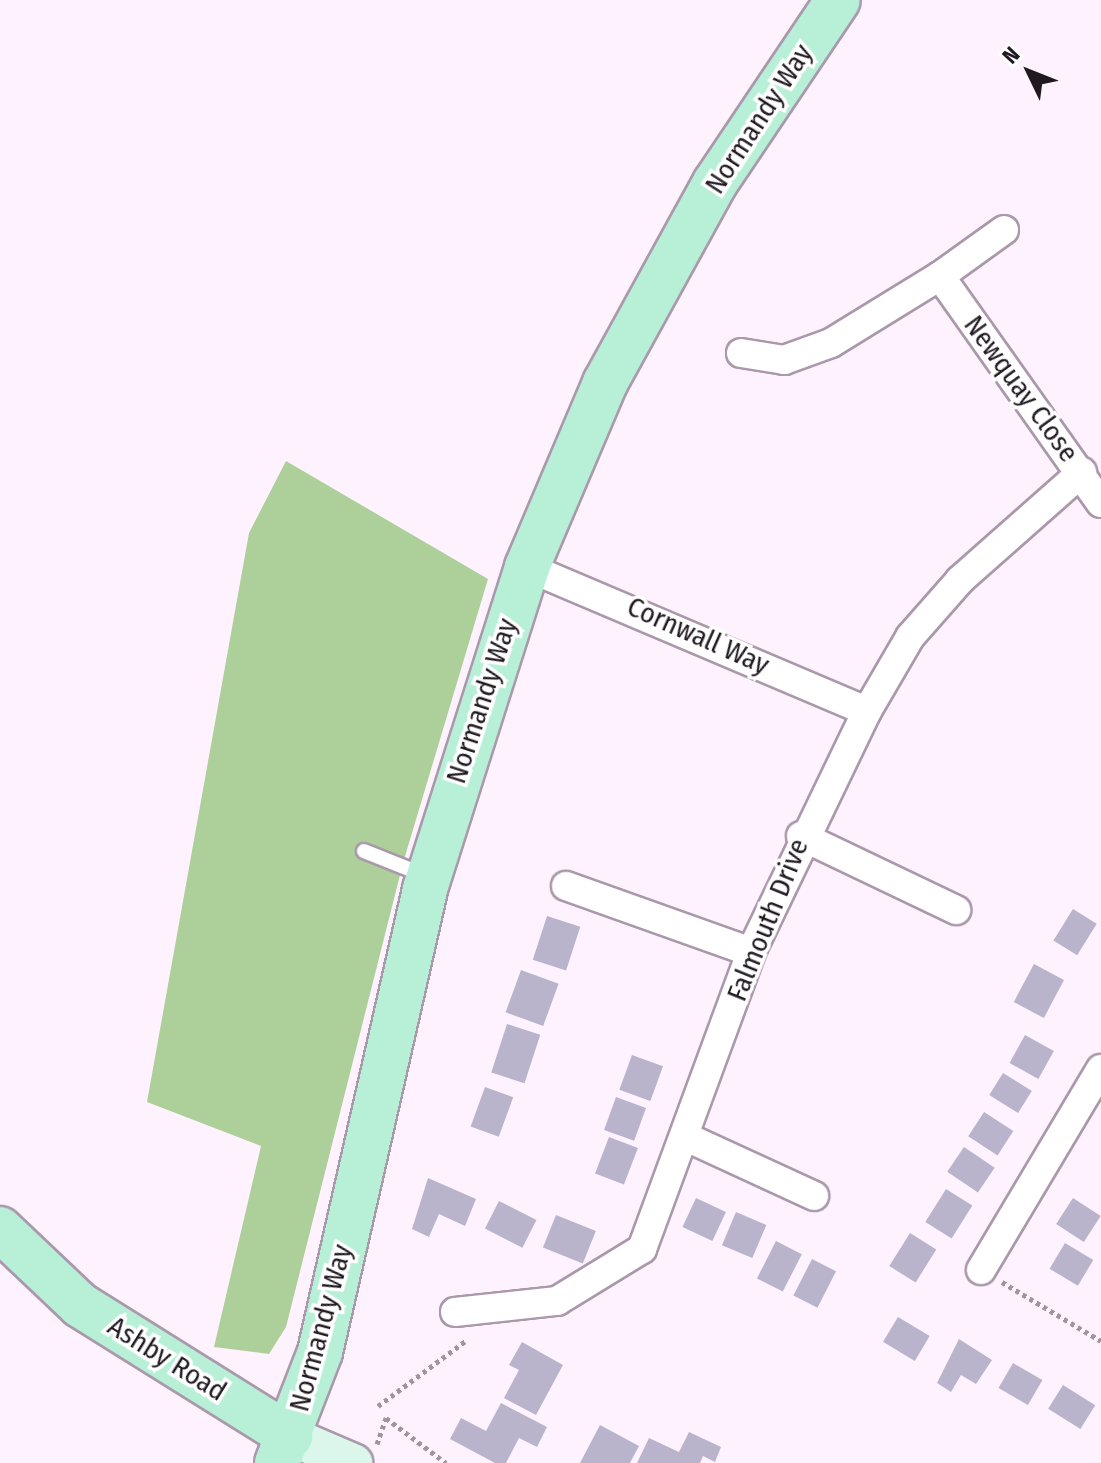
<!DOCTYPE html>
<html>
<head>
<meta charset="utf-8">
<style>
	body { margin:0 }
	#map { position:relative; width:1101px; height:1463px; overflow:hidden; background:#fef2ff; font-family:"Fira Sans Condensed",sans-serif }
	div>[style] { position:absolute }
	.green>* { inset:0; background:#adcf99 }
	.building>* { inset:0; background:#b9b4cc; transform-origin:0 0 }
	.path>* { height:5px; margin-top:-2.5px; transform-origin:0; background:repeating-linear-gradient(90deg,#9f959f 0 4px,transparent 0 8px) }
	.roads { filter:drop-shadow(2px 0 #aa98ab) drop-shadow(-2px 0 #aa98ab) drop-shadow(0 2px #aa98ab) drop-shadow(0 -2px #aa98ab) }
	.lane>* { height:14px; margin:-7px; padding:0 7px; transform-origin:7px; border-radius:7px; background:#fff }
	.street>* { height:28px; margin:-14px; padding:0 14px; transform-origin:14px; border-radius:14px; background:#fff }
	.secondary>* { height:38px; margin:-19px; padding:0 19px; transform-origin:19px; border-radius:19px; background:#dbf7eb }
	.primary>* { height:44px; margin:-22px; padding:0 22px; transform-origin:22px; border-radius:22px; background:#b8efd7 }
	span { translate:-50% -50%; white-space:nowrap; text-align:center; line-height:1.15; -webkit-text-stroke:7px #fff; paint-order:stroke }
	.street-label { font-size:28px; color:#201920 }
	.north { position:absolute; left:989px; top:32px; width:80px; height:80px; -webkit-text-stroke:6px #fff; paint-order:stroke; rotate:313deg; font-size:22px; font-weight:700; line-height:32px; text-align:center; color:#201920 }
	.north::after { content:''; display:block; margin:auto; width:28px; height:36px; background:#201920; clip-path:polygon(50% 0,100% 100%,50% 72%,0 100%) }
</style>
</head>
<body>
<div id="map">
	<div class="green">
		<i style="clip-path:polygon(286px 461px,488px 579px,403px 863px,286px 1327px,269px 1354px,214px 1347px,261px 1146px,147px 1102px,249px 533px)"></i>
	</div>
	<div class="building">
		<i style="left:1073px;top:909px;width:28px;height:37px;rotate:32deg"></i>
		<i style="left:547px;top:916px;width:35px;height:46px;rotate:18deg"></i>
		<i style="left:1034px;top:964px;width:34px;height:43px;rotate:28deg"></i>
		<i style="left:521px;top:970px;width:40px;height:45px;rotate:20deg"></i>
		<i style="left:507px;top:1024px;width:35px;height:51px;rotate:18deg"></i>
		<i style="left:1025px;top:1035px;width:33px;height:32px;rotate:29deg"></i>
		<i style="left:632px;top:1055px;width:33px;height:37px;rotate:20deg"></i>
		<i style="left:1003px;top:1073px;width:34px;height:26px;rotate:32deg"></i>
		<i style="left:485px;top:1087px;width:30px;height:42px;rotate:20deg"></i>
		<i style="left:616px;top:1097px;width:32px;height:35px;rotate:20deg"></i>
		<i style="left:984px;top:1112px;width:35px;height:29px;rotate:33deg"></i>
		<i style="left:609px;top:1137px;width:31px;height:39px;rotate:21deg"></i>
		<i style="left:964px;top:1147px;width:37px;height:30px;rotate:34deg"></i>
		<i style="clip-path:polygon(428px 1178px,476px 1199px,465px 1226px,439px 1214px,429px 1237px,412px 1229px)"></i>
		<i style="left:946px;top:1189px;width:31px;height:39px;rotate:32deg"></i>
		<i style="left:696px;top:1198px;width:33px;height:32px;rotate:25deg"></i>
		<i style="left:1073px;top:1198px;width:33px;height:31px;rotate:33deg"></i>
		<i style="left:499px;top:1201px;width:42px;height:31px;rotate:27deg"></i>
		<i style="left:736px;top:1212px;width:33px;height:36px;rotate:23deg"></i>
		<i style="left:556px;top:1215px;width:43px;height:35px;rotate:22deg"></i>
		<i style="left:910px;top:1233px;width:31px;height:39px;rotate:32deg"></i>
		<i style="left:776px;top:1241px;width:29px;height:42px;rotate:27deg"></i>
		<i style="left:1065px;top:1243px;width:33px;height:30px;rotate:31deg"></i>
		<i style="left:812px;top:1259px;width:27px;height:41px;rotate:27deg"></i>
		<i style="left:898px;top:1317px;width:37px;height:29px;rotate:31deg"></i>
		<i style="clip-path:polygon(959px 1339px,992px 1360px,976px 1384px,961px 1375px,951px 1392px,937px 1383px)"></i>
		<i style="clip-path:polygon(522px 1342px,563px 1365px,536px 1415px,504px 1398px,519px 1370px,509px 1365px)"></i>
		<i style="left:1013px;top:1363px;width:34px;height:29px;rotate:30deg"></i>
		<i style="left:1063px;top:1385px;width:38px;height:28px;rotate:32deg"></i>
		<i style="clip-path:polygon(501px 1403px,547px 1427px,537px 1447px,519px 1438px,506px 1463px,495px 1463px,450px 1439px,461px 1418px,486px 1431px)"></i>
		<i style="clip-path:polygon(600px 1425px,639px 1446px,630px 1463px,580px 1463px)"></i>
		<i style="clip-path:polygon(689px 1432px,721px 1447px,715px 1462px,703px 1456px,700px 1463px,637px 1463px,649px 1438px,679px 1452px)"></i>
	</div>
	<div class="path">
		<i style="left:1002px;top:1282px;width:115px;rotate:30.8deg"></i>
		<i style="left:378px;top:1406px;width:111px;rotate:-36.6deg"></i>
		<i style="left:377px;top:1444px;width:28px;rotate:-71deg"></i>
		<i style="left:386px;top:1418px;width:75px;rotate:36.9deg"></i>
	</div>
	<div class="roads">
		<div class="lane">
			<i style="left:364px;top:851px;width:65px;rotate:21.8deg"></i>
		</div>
		<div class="street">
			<i style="left:1004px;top:230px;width:79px;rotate:144.3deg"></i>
			<i style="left:940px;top:276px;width:278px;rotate:54.7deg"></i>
			<i style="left:741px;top:353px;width:44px;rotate:9.2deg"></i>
			<i style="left:784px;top:360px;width:50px;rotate:-19.9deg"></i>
			<i style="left:831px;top:343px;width:128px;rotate:-31.6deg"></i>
			<i style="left:527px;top:567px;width:369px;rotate:23deg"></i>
			<i style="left:801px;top:836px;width:172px;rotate:25.5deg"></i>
			<i style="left:566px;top:886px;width:196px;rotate:19.6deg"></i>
			<i style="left:686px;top:1137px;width:141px;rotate:24.7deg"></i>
			<i style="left:981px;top:1270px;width:234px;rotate:-59.2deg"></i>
			<i style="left:455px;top:1312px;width:103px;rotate:-6.2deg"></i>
			<i style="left:557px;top:1301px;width:100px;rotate:-31.5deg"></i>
			<i style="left:642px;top:1249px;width:316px;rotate:-69.8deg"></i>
			<i style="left:751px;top:952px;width:267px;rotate:-64.3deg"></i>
			<i style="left:867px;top:711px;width:86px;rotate:-59.8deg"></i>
			<i style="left:910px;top:637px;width:76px;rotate:-48.7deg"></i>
			<i style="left:960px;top:580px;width:163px;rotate:-41.5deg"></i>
		</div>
		<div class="secondary">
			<i style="left:290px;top:1436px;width:69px;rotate:23.2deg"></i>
		</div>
		<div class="primary">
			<i style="left:0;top:1229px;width:110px;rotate:43.5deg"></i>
			<i style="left:80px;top:1305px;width:248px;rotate:32deg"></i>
			<i style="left:277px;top:1463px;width:119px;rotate:-68.8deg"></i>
			<i style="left:320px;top:1352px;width:475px;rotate:-77.2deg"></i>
			<i style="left:425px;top:889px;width:338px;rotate:-72.4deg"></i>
			<i style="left:527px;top:567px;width:200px;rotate:-67deg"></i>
			<i style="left:605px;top:383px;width:228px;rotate:-61.2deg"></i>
			<i style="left:715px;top:183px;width:220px;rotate:-56.1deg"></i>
		</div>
	</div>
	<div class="street-label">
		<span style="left:759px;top:119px;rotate:-57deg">Normandy Way</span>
		<span style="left:1021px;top:389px;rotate:54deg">Newquay Close</span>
		<span style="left:698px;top:636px;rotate:24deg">Cornwall Way</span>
		<span style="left:482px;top:701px;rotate:-72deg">Normandy Way</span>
		<span style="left:768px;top:920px;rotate:-68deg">Falmouth Drive</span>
		<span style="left:321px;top:1328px;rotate:-75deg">Normandy Way</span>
		<span style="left:167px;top:1359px;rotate:32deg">Ashby Road</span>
	</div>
	<div class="north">N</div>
</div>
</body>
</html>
